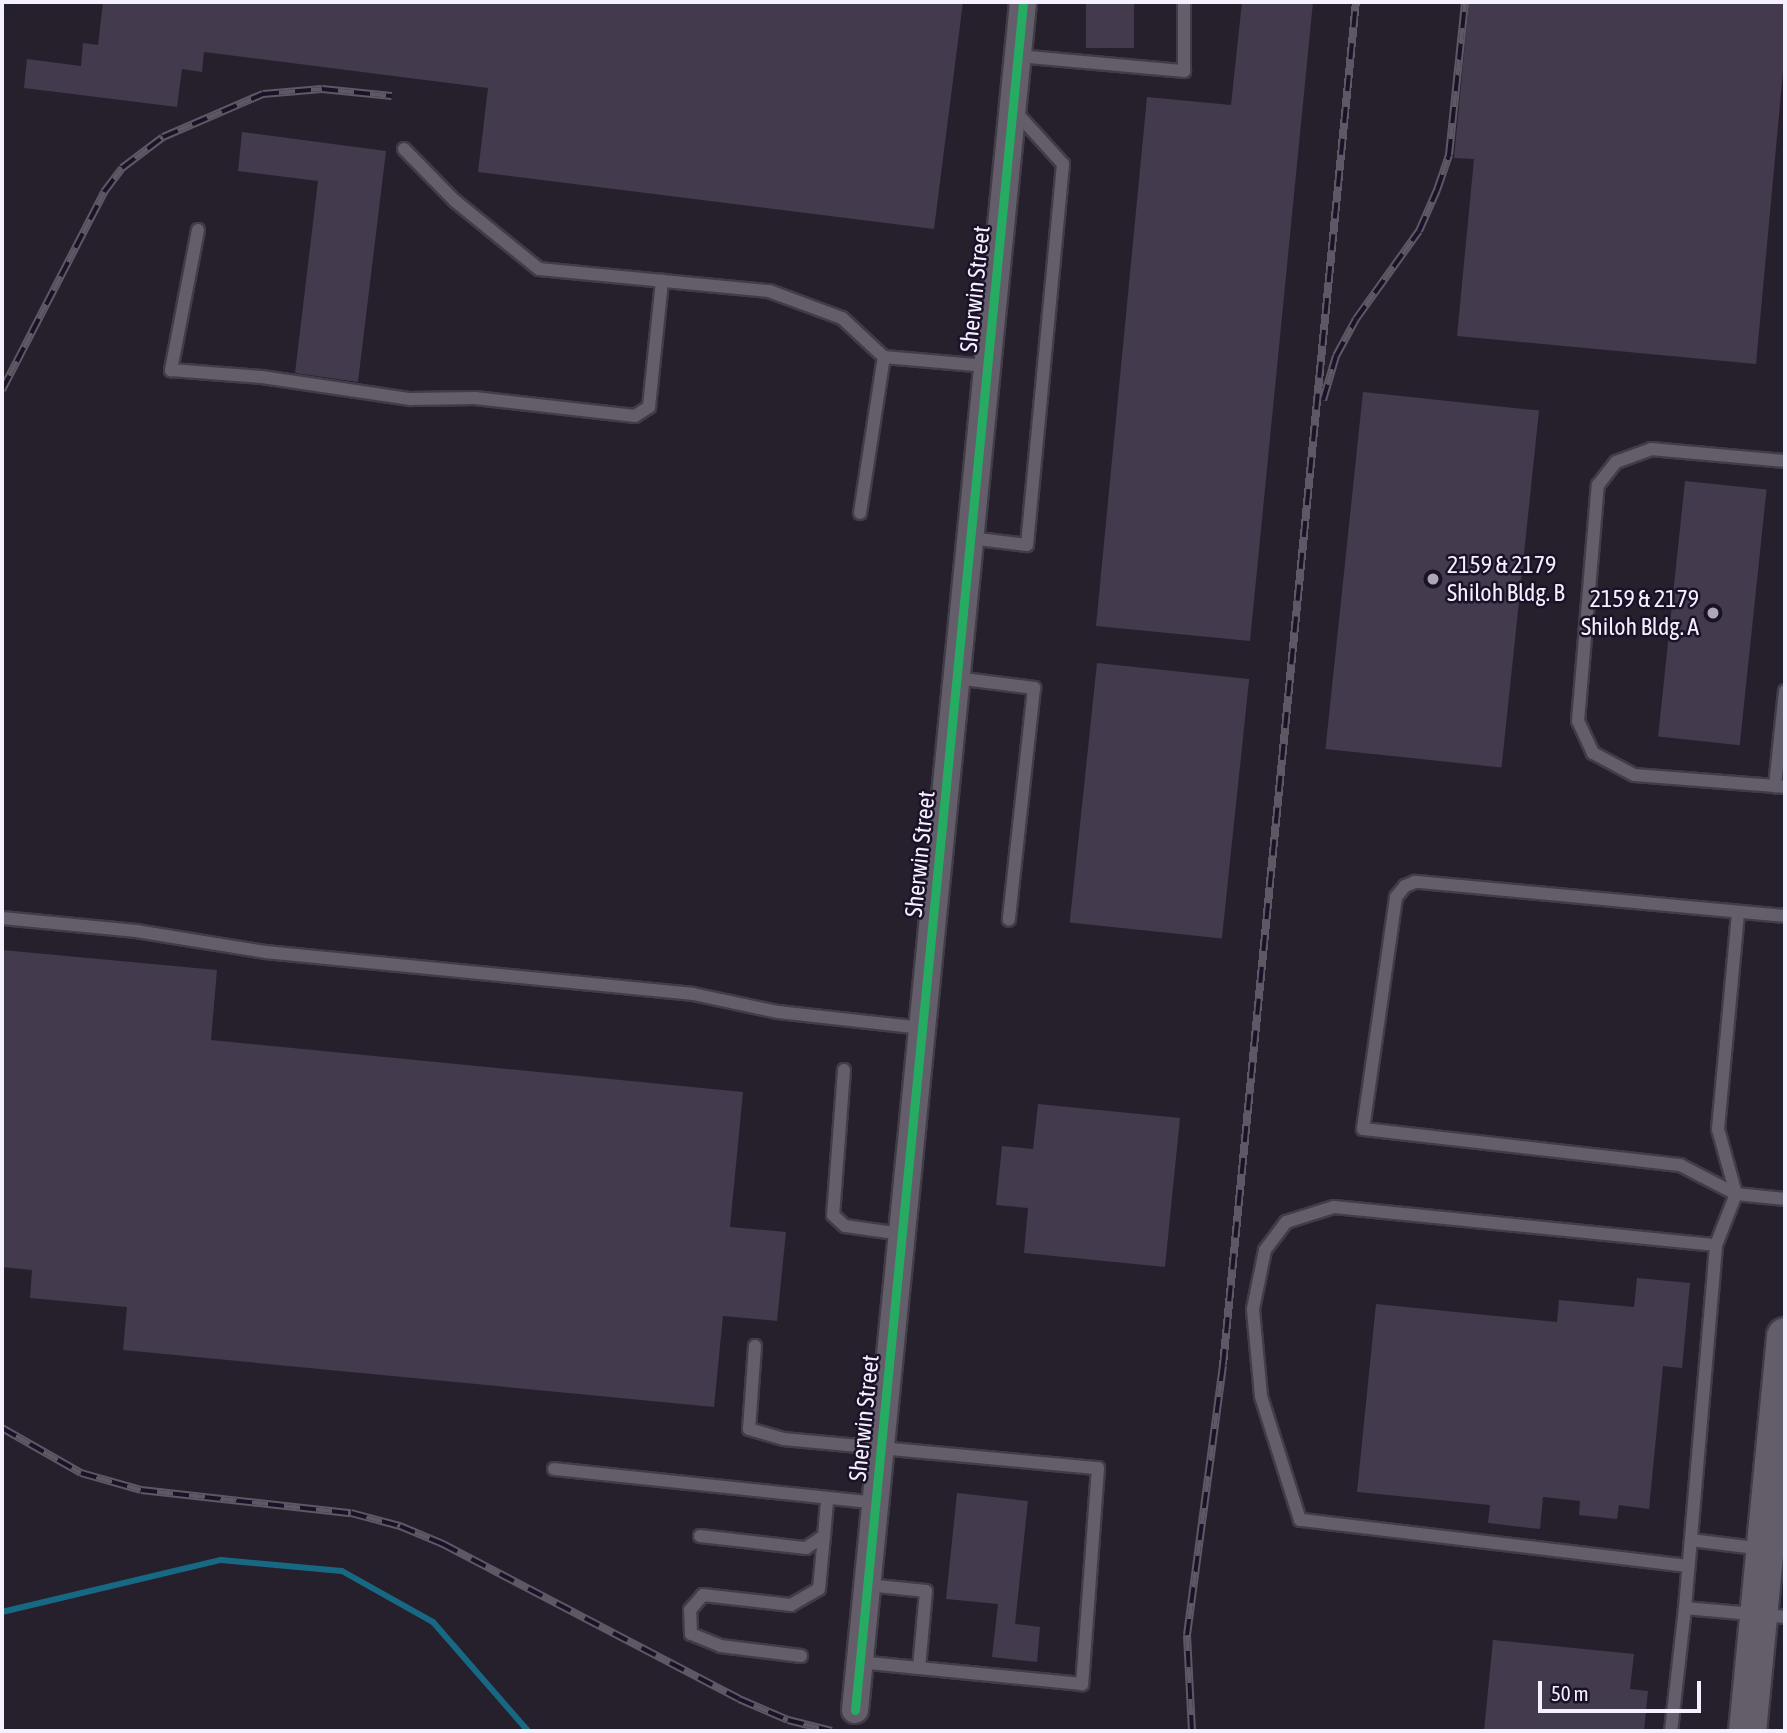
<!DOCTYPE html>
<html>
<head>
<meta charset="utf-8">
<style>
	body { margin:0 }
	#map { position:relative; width:1787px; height:1733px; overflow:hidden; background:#26202d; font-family:"Asap Condensed",sans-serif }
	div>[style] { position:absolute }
	.stream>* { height:6px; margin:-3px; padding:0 3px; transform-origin:3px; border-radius:3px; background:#176983 }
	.building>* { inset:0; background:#433a4d; transform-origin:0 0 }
	.roads { filter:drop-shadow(2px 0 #413c47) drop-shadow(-2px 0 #413c47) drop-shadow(0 2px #413c47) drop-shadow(0 -2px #413c47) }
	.service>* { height:12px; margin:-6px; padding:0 6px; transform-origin:6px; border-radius:6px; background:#635e69 }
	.minor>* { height:26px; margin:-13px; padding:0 13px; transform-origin:13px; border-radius:13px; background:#635e69 }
	.secondary>* { height:37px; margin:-18.5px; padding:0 18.5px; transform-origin:18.5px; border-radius:18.5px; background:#635e69 }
	.rail>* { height:8px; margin-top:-4px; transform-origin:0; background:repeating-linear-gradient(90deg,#1b1128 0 16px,#5d5863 0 32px); box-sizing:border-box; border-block:2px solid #5d5863 }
	.cycleway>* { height:9px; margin:-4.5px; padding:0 4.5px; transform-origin:4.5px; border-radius:4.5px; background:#26ab63 }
	.dots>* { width:19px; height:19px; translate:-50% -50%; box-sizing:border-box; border:4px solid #1b1128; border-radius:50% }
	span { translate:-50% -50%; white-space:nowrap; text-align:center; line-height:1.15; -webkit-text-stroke:5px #1b1128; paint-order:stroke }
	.street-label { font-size:24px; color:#f5f0fe }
	.poi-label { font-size:24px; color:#f5f0fe }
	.left { translate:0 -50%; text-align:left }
	.right { translate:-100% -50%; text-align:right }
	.frame { position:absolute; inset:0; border:4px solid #f5f0fe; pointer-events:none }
	.scale { position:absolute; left:1538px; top:1681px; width:163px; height:32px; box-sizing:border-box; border:4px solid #f5f0fe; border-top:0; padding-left:9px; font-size:21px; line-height:24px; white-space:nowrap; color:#f5f0fe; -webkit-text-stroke:5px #1b1128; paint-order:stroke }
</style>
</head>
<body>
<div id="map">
	<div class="stream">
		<i style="left:2px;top:1612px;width:225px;rotate:-13.4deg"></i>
		<i style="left:221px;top:1560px;width:121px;rotate:5.2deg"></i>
		<i style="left:342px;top:1571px;width:104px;rotate:29.3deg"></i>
		<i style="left:433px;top:1622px;width:145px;rotate:48.9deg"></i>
	</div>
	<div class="building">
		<i style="clip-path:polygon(103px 2px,963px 2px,934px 229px,478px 172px,488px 88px,204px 52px,202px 72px,182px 69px,177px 107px,24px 88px,27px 59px,81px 66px,83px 43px,98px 45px)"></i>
		<i style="left:1086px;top:2px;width:48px;height:46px"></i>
		<i style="clip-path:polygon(1242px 2px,1313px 2px,1250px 641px,1096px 626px,1147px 97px,1231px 105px)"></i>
		<i style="clip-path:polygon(1469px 2px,1785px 2px,1785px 50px,1756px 364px,1457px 336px,1474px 159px,1454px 158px)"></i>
		<i style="clip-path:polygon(242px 132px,386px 151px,358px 382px,295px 373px,318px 181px,238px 171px)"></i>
		<i style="left:1363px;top:392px;width:177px;height:359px;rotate:6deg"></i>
		<i style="left:1685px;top:481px;width:82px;height:257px;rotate:6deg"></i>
		<i style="left:1097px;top:663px;width:153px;height:261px;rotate:6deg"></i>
		<i style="clip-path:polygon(2px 950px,217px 970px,211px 1040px,743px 1092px,730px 1227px,786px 1232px,777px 1321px,723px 1316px,714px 1407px,123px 1350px,127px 1307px,30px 1298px,32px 1270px,2px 1267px)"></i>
		<i style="clip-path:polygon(1038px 1104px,1180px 1118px,1165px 1267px,1024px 1253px,1028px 1208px,996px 1205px,1002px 1146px,1033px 1149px)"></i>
		<i style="clip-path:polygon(1637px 1278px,1690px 1283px,1682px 1368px,1663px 1366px,1649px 1509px,1619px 1505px,1617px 1519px,1579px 1515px,1580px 1501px,1543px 1497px,1540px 1529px,1488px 1523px,1490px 1505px,1357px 1492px,1376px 1304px,1557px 1322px,1559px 1300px,1634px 1307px)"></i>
		<i style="clip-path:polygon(957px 1493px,1028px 1501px,1015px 1624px,1040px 1627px,1037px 1662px,992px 1657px,998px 1604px,946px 1599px)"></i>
		<i style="clip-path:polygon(1493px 1640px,1634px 1654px,1630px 1689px,1648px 1691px,1644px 1731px,1484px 1731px)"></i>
	</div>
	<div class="roads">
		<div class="service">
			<i style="left:1018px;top:56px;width:167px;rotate:5.2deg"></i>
			<i style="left:1184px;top:71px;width:69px;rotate:-90deg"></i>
			<i style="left:404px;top:149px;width:73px;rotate:45.6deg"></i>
			<i style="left:455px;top:201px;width:108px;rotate:39deg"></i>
			<i style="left:539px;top:269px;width:231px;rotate:5.5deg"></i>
			<i style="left:769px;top:291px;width:78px;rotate:20.3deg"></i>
			<i style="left:842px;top:318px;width:57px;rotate:42.9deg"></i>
			<i style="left:884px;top:357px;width:103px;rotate:5deg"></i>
			<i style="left:198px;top:230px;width:143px;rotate:100.9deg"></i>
			<i style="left:171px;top:370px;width:91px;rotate:4.4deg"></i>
			<i style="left:262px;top:377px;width:150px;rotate:8.5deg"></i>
			<i style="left:410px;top:399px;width:65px;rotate:-0.9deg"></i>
			<i style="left:475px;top:398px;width:161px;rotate:6.4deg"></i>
			<i style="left:635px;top:416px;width:17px;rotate:-33deg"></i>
			<i style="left:649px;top:407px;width:127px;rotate:-84.1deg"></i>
			<i style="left:860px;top:513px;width:158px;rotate:-81.3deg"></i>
			<i style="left:970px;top:538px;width:57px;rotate:7deg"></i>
			<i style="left:1027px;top:545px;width:383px;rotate:-84.6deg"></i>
			<i style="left:1063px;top:164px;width:72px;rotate:-132.2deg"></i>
			<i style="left:956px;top:678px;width:79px;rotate:7.3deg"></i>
			<i style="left:1034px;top:688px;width:233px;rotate:96.2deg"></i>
			<i style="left:1785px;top:691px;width:96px;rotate:96deg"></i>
			<i style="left:1775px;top:786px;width:10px;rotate:6deg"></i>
			<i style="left:1775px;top:786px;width:141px;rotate:-175.5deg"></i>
			<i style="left:1634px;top:775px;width:47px;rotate:-151.8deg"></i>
			<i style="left:1593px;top:753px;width:35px;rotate:-115deg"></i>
			<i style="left:1578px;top:721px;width:237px;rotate:-85.2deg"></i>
			<i style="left:1598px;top:485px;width:29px;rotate:-52deg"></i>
			<i style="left:1616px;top:462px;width:37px;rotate:-20deg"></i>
			<i style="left:1651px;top:449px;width:135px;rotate:5.1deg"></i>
			<i style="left:1785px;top:916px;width:372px;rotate:-174.7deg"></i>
			<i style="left:1415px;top:882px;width:11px;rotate:158deg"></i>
			<i style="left:1405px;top:886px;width:14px;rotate:129deg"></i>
			<i style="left:1396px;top:897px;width:234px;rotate:98.1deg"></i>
			<i style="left:1363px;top:1129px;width:319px;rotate:6.5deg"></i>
			<i style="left:1680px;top:1165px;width:63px;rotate:27.4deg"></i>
			<i style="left:1736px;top:1194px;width:49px;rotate:5.8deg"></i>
			<i style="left:2px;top:918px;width:135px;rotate:5.5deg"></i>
			<i style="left:136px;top:931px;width:132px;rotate:9.2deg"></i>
			<i style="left:266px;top:952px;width:429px;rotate:5.6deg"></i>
			<i style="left:693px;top:994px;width:87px;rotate:12deg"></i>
			<i style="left:778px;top:1012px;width:145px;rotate:6.3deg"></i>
			<i style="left:844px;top:1070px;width:145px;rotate:94.3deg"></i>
			<i style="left:833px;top:1215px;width:16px;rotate:43deg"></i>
			<i style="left:845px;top:1226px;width:58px;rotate:8deg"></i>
			<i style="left:755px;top:1346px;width:83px;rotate:94.1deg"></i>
			<i style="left:749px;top:1429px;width:36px;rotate:16deg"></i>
			<i style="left:784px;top:1439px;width:315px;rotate:5.3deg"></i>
			<i style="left:1098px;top:1468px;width:217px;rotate:94.2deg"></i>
			<i style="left:1082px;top:1684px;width:164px;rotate:-174.4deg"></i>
			<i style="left:554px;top:1469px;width:323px;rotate:6deg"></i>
			<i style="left:700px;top:1536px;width:107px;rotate:6.5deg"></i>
			<i style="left:806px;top:1548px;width:22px;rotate:-34deg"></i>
			<i style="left:824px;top:1536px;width:38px;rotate:-85deg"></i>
			<i style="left:1691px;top:1540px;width:73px;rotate:7.1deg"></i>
			<i style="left:1688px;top:1566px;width:391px;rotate:-173.2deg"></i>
			<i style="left:1300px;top:1520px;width:130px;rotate:-107.5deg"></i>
			<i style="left:1261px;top:1396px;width:87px;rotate:-95.3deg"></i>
			<i style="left:1253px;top:1309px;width:60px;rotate:-78.5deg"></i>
			<i style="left:1265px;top:1250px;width:35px;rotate:-53deg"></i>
			<i style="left:1286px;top:1222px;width:50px;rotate:-17.4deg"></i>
			<i style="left:1334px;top:1207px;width:384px;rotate:5.7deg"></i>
			<i style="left:1685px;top:1608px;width:364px;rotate:-85.1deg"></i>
			<i style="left:1716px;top:1245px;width:55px;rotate:-68.6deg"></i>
			<i style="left:1736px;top:1194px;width:67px;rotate:-105.5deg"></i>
			<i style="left:1718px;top:1129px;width:218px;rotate:-84.7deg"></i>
			<i style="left:801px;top:1656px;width:81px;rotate:-172.9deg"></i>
			<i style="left:721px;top:1646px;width:32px;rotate:-158deg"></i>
			<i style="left:691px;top:1634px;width:24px;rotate:-92deg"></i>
			<i style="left:690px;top:1610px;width:20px;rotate:-49deg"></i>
			<i style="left:703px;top:1595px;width:89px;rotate:6.5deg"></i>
			<i style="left:791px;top:1605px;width:32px;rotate:-30deg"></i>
			<i style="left:819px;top:1589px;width:53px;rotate:-84.6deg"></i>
			<i style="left:859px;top:1662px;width:60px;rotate:5.7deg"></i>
			<i style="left:919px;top:1668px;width:77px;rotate:-84.8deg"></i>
			<i style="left:926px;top:1591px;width:59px;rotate:-174.2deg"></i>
			<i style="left:1671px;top:1731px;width:124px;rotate:-83.5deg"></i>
			<i style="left:1685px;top:1608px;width:100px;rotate:5.1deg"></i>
		</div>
		<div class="minor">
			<i style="left:855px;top:1710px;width:1716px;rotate:-84.38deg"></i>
		</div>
		<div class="secondary">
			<i style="left:1747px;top:1731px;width:397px;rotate:-84.5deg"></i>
		</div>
	</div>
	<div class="rail">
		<i style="left:2px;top:390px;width:223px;rotate:-62.7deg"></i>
		<i style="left:104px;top:192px;width:30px;rotate:-53deg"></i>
		<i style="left:122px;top:168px;width:51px;rotate:-37.1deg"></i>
		<i style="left:163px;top:137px;width:109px;rotate:-23.3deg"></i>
		<i style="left:263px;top:94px;width:59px;rotate:-4.8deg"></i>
		<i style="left:322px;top:89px;width:70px;rotate:5.7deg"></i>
		<i style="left:1323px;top:400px;width:46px;rotate:-73.5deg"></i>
		<i style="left:1336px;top:356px;width:42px;rotate:-61.6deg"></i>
		<i style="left:1356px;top:319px;width:108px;rotate:-54.4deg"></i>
		<i style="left:1419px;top:231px;width:45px;rotate:-66.3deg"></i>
		<i style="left:1437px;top:190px;width:37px;rotate:-71deg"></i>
		<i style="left:1449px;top:155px;width:154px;rotate:-84deg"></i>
		<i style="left:2px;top:1428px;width:91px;rotate:29.7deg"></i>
		<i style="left:81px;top:1473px;width:62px;rotate:15.8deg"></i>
		<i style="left:141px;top:1490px;width:211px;rotate:6.3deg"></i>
		<i style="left:351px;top:1513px;width:51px;rotate:14.9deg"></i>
		<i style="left:400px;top:1526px;width:47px;rotate:22.7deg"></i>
		<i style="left:443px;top:1544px;width:334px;rotate:27.6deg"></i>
		<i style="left:739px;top:1699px;width:53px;rotate:23.2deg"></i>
		<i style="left:788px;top:1720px;width:45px;rotate:14deg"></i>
		<i style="left:1192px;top:1731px;width:96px;rotate:-93deg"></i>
		<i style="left:1187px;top:1635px;width:272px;rotate:-82.4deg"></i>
		<i style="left:1223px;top:1365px;width:1369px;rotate:-84.43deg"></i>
	</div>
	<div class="cycleway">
		<i style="left:855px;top:1710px;width:1716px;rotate:-84.38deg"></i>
	</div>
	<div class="dots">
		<i style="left:1433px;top:579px;background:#ada7b5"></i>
		<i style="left:1713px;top:613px;background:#ada7b5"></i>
	</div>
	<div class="street-label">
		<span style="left:975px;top:289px;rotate:-84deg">Sherwin Street</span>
		<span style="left:920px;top:854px;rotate:-84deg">Sherwin Street</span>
		<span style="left:864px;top:1418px;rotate:-84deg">Sherwin Street</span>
	</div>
	<div class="poi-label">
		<span class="left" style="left:1447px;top:579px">2159 &amp; 2179<br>Shiloh Bldg. B</span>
		<span class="right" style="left:1699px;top:613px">2159 &amp; 2179<br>Shiloh Bldg. A</span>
	</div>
	<div class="frame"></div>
	<div class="scale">50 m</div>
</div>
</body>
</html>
